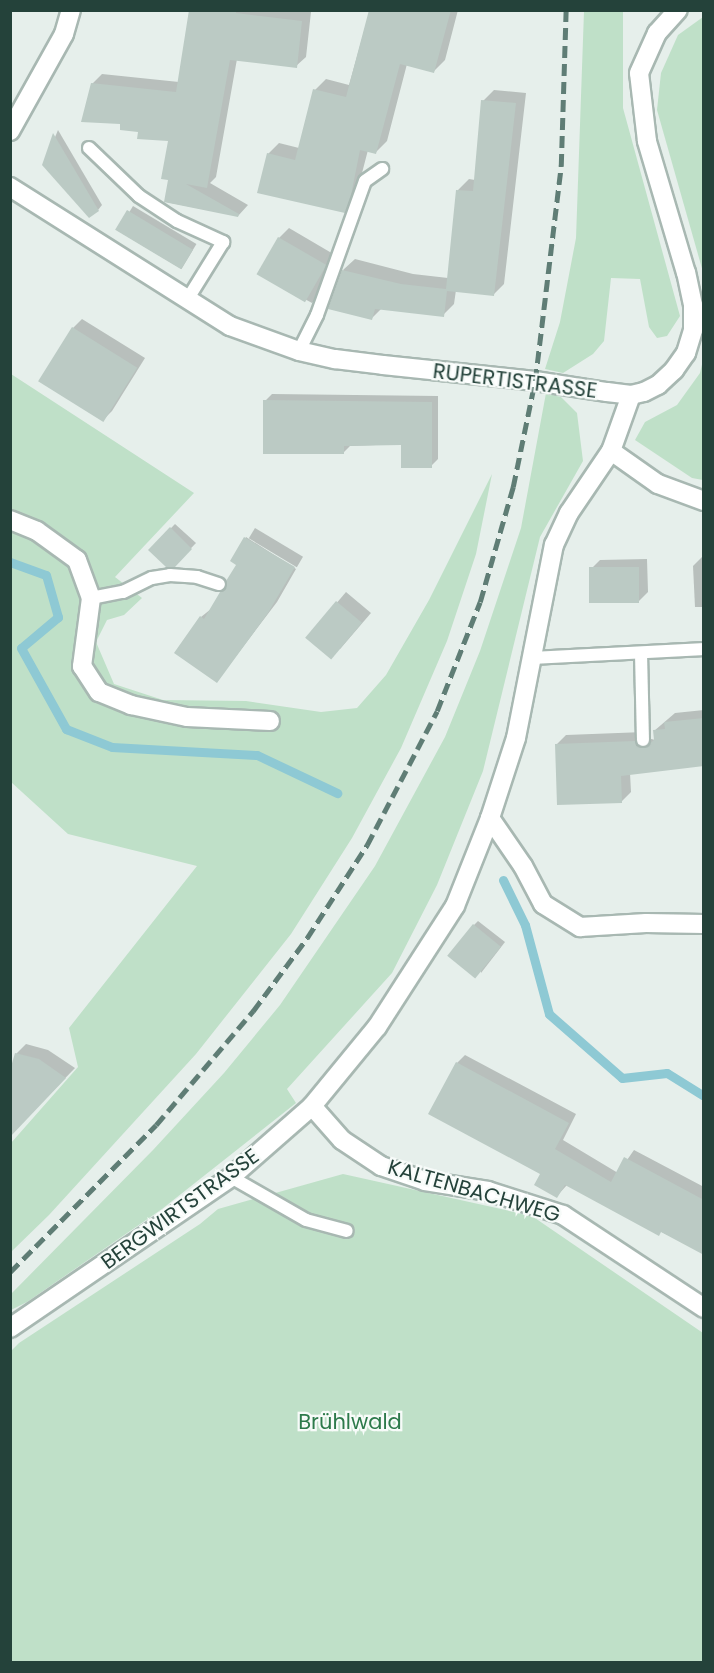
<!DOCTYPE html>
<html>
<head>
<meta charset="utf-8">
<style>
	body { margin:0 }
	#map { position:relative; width:714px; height:1673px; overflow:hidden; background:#e6efeb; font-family:Poppins,sans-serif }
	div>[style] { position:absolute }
	.green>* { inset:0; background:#bfe0c8 }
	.shadow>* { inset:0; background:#0003; transform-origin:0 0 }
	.stream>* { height:9px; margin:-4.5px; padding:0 4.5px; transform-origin:4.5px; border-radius:4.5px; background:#8ec9d4 }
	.building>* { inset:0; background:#bbcac4; transform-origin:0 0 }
	.roads { filter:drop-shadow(2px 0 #a8b8b2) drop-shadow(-2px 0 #a8b8b2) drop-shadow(0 2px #a8b8b2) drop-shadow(0 -2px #a8b8b2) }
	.service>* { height:12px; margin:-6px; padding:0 6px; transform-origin:6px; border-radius:6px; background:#fff }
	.minor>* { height:18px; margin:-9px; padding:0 9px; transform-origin:9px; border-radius:9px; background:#fff }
	.secondary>* { height:18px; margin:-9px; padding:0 9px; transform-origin:9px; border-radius:9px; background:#fff }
	.rail>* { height:4.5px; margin-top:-2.25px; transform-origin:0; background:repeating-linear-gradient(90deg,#5f7d75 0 12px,transparent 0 18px) }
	span { translate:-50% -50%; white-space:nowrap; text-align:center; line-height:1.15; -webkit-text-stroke:4.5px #f7fbf9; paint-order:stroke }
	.street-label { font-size:21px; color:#24423a }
	.park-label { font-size:21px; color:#2d7a4b }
	.frame { position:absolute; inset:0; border:12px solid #24423a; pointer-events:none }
</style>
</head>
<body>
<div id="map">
	<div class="green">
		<i style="clip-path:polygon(584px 11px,623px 11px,623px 108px,680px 316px,667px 336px,657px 338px,649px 327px,640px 279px,611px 278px,604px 341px,593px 354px,563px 373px,545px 369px,560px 322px,576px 238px)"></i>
		<i style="clip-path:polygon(703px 17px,703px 272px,657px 110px,661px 73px,678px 35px)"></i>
		<i style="clip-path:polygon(703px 360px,703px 480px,692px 478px,635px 440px,645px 422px,677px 405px,700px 373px)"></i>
		<i style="clip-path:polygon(11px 374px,194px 493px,115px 577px,142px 598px,124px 615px,107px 620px,96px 642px,114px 684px,163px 700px,246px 701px,321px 712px,357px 708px,386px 675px,429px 600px,492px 474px,476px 554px,447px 641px,401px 748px,352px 838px,291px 934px,196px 1054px,49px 1215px,11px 1252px,11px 1143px,78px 1067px,69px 1028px,197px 866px,68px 834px,11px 782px)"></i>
		<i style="clip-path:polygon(546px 393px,561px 397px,577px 413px,583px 461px,540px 537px,483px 771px,437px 885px,392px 973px,287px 1089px,296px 1103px,162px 1209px,27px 1302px,11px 1310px,11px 1294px,153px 1150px,224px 1073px,280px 1005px,375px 866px,445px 737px,480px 651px,521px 528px)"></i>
		<i style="clip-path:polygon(343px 1174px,532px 1216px,703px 1333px,703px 1662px,11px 1662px,10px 1352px,19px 1343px,200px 1224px,218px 1209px)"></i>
	</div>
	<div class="shadow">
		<i style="clip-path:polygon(191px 10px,311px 12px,306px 57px,296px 66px,237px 59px,216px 177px,210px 183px,248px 205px,238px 216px,166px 202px,170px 179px,170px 140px,122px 123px,92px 84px,102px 74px,179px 82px)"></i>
		<i style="clip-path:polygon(370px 10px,458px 10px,445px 60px,434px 71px,407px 64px,387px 141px,376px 152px,368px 150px,355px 200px,344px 211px,268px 154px,279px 143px,299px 148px,315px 90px,326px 79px,349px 85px)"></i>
		<i style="clip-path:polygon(494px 90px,526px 93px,504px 284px,493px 295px,456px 290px,454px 304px,443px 315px,382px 308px,372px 318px,343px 270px,355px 259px,413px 274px,448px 278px,458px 190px,469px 179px,475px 180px,483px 101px)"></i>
		<i style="clip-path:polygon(58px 130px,102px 205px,98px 210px,44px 164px)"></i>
		<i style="left:133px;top:206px;width:74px;height:29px;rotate:31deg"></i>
		<i style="clip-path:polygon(289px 228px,335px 255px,321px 294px,312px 303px,259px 274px,279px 238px)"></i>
		<i style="clip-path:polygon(82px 319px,145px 358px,112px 411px,103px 420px,73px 328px)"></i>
		<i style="clip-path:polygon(272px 394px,438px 396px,438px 459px,431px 466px,403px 444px,350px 446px,343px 453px,265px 401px)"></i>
		<i style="clip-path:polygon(175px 524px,196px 543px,174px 566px,150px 550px)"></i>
		<i style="left:255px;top:528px;width:56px;height:12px;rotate:31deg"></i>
		<i style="clip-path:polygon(246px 537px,296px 569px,277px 602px,217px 681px,201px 617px,211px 609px,228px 586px,238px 564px,232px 561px)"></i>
		<i style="clip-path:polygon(703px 556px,704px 607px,695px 607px,693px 566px)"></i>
		<i style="clip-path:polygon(647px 559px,648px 592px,639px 601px,591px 569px,600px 560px)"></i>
		<i style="clip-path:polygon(346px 592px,371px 613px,340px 649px,307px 638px)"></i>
		<i style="clip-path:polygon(704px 710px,704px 765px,630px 773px,631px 792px,621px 802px,557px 744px,566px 735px,644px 732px,648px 738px,655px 740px,654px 731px,675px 713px)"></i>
		<i style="clip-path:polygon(478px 921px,505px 942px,481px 973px,474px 925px)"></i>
		<i style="clip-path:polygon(26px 1044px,48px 1050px,75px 1068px,22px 1123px,16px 1054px)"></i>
		<i style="clip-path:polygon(465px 1055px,576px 1114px,563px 1140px,618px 1173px,634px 1150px,704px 1187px,704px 1253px,567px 1185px,557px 1196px,542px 1173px,457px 1063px)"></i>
	</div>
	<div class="stream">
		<i style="left:10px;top:562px;width:38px;rotate:20deg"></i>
		<i style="left:46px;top:575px;width:44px;rotate:74.1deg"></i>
		<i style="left:58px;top:617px;width:48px;rotate:140deg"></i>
		<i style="left:21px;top:648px;width:93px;rotate:60.9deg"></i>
		<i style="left:66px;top:729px;width:49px;rotate:21.4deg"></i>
		<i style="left:112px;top:747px;width:145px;rotate:3.2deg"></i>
		<i style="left:257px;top:755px;width:89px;rotate:25.4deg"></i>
		<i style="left:503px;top:880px;width:50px;rotate:63.9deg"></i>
		<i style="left:525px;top:925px;width:92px;rotate:74.9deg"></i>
		<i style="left:549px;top:1014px;width:97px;rotate:41.2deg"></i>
		<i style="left:622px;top:1078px;width:45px;rotate:-6.3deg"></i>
		<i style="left:667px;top:1073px;width:44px;rotate:31.9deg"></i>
	</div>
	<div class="building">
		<i style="clip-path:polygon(189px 10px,236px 10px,236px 13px,302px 21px,297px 68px,230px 60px,207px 188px,186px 184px,239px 214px,238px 217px,164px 202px,168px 180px,161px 179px,168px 141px,137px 139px,138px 132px,120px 130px,120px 124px,81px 122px,91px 83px,176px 92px)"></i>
		<i style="clip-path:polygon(369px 10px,451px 10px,434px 73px,400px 64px,376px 154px,360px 150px,351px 195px,345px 213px,257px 193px,267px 153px,295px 160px,313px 89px,346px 97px)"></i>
		<i style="clip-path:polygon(481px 100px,516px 103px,494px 296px,447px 291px,444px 317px,375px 309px,372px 320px,328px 309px,342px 270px,401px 284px,446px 289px,456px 190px,473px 191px)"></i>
		<i style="clip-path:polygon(53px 133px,99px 211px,89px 218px,42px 165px)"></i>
		<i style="left:127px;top:210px;width:77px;height:23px;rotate:31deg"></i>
		<i style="left:278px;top:237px;width:56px;height:43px;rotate:30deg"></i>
		<i style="left:72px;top:327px;width:77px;height:64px;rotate:32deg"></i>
		<i style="clip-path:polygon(263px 400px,432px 402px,432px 468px,401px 468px,401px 445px,344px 446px,344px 454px,263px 454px)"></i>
		<i style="clip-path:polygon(170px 527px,192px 549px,175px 567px,166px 567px,148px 550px)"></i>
		<i style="clip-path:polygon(244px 537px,295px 567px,268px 613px,217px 683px,174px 653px,200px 616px,204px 619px,220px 592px,227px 587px,226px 581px,236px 565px,230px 561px)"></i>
		<i style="left:639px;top:567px;width:36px;height:50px;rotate:90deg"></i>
		<i style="left:336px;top:601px;width:34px;height:48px;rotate:40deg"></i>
		<i style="clip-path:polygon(704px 718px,704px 766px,621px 776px,622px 803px,557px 805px,555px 744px,635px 741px,639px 747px,644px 748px,654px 740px,653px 730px,665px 729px,664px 722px)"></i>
		<i style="left:473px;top:924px;width:36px;height:41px;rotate:39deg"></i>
		<i style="clip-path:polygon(15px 1053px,39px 1059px,66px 1078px,10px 1137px,10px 1070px)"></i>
		<i style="clip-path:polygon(456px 1062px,569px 1123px,555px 1149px,611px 1182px,624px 1157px,704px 1200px,704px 1255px,661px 1232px,659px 1236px,565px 1185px,557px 1198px,534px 1185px,540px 1174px,428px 1114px)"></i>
	</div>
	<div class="roads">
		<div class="service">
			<i style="left:89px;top:148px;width:69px;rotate:43.8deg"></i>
			<i style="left:139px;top:196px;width:45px;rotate:33.3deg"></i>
			<i style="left:177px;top:221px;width:51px;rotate:24.5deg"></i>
			<i style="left:223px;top:242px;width:68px;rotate:121.8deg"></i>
			<i style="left:299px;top:351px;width:40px;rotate:-63.4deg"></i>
			<i style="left:317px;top:315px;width:142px;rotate:-70.3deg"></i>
			<i style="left:365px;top:181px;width:21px;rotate:-35deg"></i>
			<i style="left:91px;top:598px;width:33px;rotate:-11deg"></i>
			<i style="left:123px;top:592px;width:32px;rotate:-26deg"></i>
			<i style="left:152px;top:578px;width:18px;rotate:-9deg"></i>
			<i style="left:170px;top:575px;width:27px;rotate:4deg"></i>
			<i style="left:197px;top:577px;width:23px;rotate:18deg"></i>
			<i style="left:641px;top:653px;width:87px;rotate:88.7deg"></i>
			<i style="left:533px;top:658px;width:171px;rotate:-3deg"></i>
			<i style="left:231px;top:1177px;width:86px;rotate:29.8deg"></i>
			<i style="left:306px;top:1220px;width:42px;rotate:15deg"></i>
		</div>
		<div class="minor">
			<i style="left:611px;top:451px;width:57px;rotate:35.1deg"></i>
			<i style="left:658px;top:484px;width:49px;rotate:20.3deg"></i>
			<i style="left:10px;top:520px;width:29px;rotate:22deg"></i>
			<i style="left:37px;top:531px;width:49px;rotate:35.9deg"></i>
			<i style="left:77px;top:560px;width:40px;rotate:69.8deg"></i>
			<i style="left:91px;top:598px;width:69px;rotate:97.5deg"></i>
			<i style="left:82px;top:666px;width:31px;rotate:57deg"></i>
			<i style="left:99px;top:692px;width:35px;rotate:22deg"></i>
			<i style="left:131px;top:705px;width:57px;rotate:12.1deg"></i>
			<i style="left:187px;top:717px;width:83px;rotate:2.8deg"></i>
			<i style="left:490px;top:818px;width:58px;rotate:55.5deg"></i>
			<i style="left:523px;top:866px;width:43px;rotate:62.2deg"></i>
			<i style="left:543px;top:904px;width:44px;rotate:31.9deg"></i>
			<i style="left:580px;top:927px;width:66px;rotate:-3.5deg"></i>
			<i style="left:646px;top:923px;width:58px;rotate:1deg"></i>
			<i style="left:312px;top:1106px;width:45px;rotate:48.6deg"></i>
			<i style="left:342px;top:1140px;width:47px;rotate:33.7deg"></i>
			<i style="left:381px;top:1166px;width:46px;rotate:18.8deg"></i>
			<i style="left:425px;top:1181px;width:64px;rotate:9deg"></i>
			<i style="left:488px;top:1191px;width:79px;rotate:17.7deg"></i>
			<i style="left:563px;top:1215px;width:169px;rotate:33.4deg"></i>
			<i style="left:10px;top:1328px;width:268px;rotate:-34.3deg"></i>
			<i style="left:231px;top:1177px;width:108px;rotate:-41.2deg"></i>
			<i style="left:312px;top:1106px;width:102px;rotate:-50.6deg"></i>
			<i style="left:377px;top:1027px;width:144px;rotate:-57.2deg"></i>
			<i style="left:455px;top:906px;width:95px;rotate:-68.3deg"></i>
			<i style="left:490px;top:818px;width:84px;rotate:-72deg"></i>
			<i style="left:516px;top:738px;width:197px;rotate:-78.9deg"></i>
			<i style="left:554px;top:545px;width:35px;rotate:-65deg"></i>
			<i style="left:569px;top:513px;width:75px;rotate:-55.9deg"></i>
			<i style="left:611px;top:451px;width:59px;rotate:-70.3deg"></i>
		</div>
		<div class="secondary">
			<i style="left:10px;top:131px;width:111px;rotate:-60.9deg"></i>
			<i style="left:64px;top:34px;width:25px;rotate:-74deg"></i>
			<i style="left:10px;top:187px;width:260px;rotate:32.3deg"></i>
			<i style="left:230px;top:326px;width:73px;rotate:19.9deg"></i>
			<i style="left:299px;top:351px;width:37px;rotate:13deg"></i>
			<i style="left:335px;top:359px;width:48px;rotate:7.1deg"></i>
			<i style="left:383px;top:365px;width:153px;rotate:6deg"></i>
			<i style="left:535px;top:381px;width:73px;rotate:8.7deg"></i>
			<i style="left:607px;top:392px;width:24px;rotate:7deg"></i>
			<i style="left:631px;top:395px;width:13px;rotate:-13deg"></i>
			<i style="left:644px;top:392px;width:16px;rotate:-27deg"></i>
			<i style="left:658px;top:385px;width:22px;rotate:-43deg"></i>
			<i style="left:674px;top:370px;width:21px;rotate:-55deg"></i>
			<i style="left:686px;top:353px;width:24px;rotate:-73deg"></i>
			<i style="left:693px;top:330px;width:25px;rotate:-90deg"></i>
			<i style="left:693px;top:305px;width:33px;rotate:-102deg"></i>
			<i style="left:686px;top:273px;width:138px;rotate:-106.5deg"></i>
			<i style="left:647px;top:141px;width:68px;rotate:-96.7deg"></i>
			<i style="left:639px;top:73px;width:44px;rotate:-65.8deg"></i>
			<i style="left:657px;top:33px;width:31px;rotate:-48deg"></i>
		</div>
	</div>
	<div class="rail">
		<i style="left:10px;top:1272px;width:207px;rotate:-45.2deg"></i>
		<i style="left:156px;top:1125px;width:150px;rotate:-49.6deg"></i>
		<i style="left:253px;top:1011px;width:91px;rotate:-53.5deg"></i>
		<i style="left:307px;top:938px;width:111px;rotate:-57.2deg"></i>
		<i style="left:367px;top:845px;width:151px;rotate:-62.4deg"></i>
		<i style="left:437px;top:711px;width:117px;rotate:-68.5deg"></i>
		<i style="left:480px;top:602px;width:120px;rotate:-74deg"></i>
		<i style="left:513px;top:487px;width:108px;rotate:-78.3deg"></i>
		<i style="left:535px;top:381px;width:217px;rotate:-83.1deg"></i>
		<i style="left:561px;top:166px;width:156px;rotate:-88.2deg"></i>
	</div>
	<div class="street-label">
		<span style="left:515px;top:381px;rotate:7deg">RUPERTISTRASSE</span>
		<span style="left:474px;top:1191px;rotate:16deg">KALTENBACHWEG</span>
		<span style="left:180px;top:1209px;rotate:-36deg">BERGWIRTSTRASSE</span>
	</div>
	<div class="park-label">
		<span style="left:350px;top:1422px">Brühlwald</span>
	</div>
	<div class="frame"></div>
</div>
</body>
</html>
